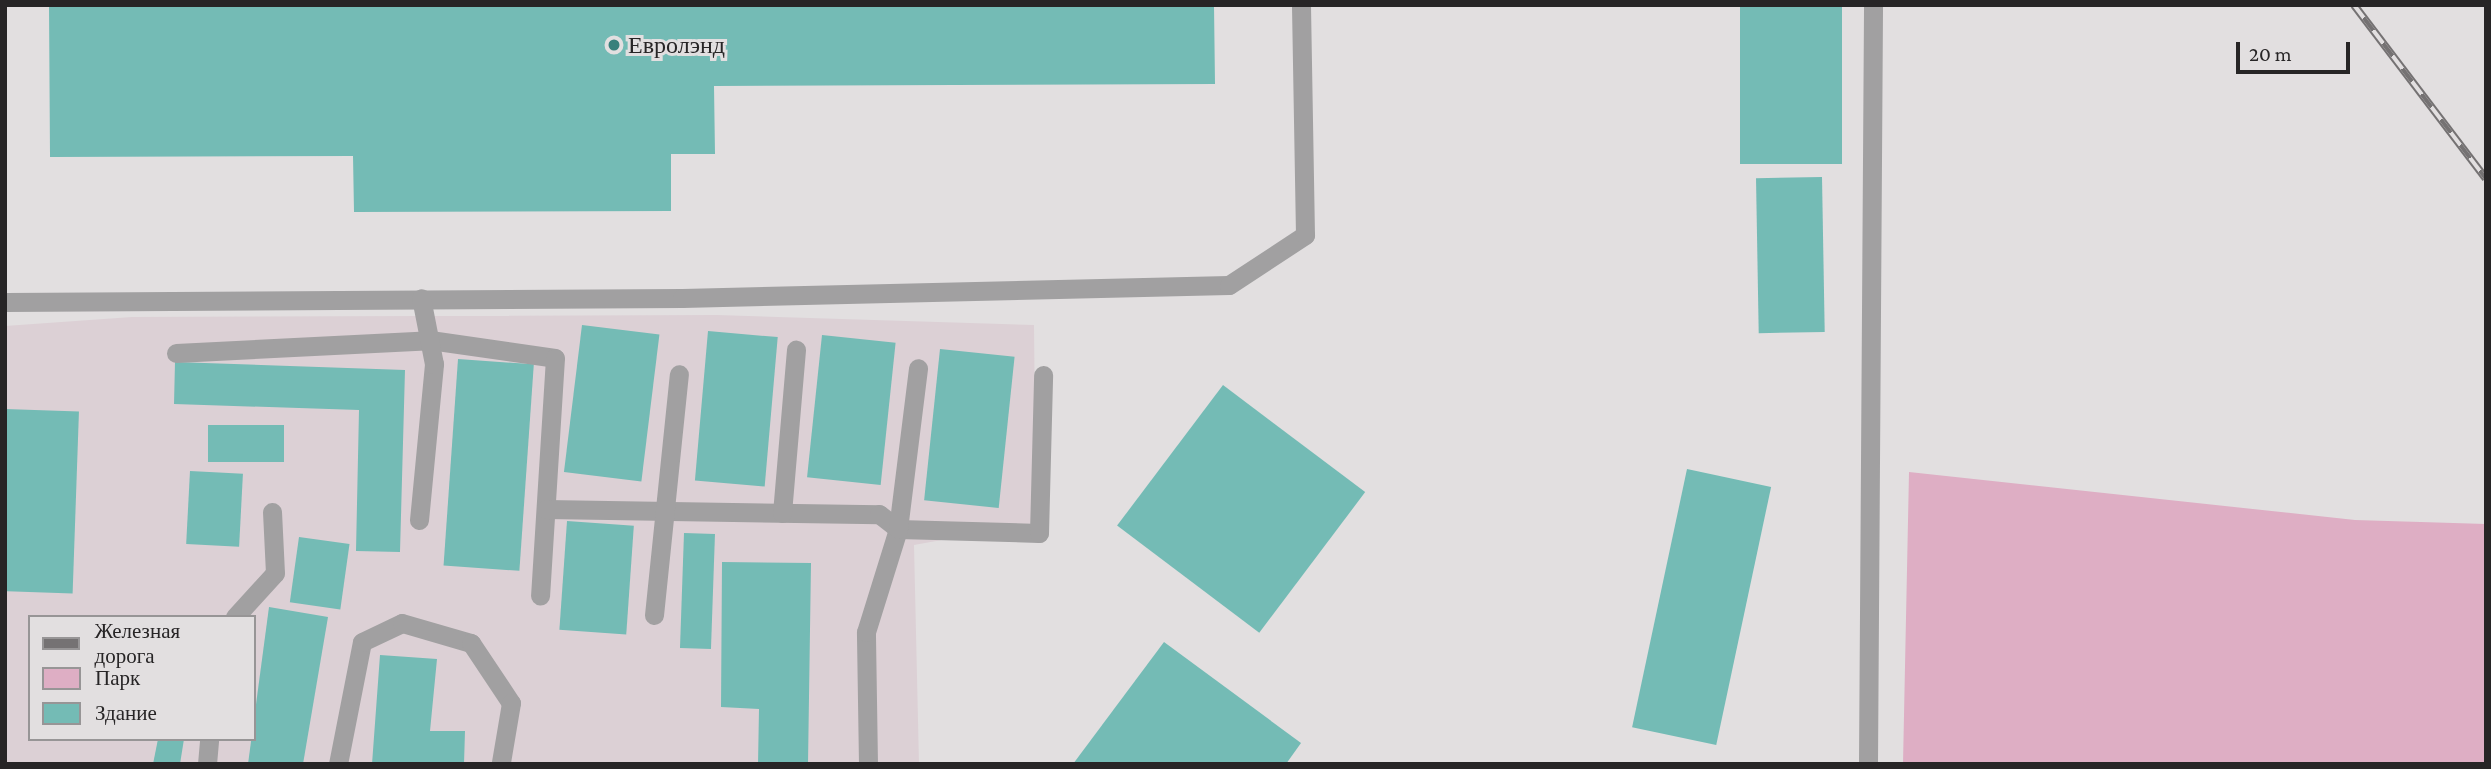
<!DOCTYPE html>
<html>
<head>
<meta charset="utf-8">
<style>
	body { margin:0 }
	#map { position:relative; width:2491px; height:769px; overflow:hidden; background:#e2dfe0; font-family:"Crimson Pro",serif }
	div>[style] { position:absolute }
	.built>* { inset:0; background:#dcd0d5 }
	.green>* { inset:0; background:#deaec4 }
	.building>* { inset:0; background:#74bbb5; transform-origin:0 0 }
	.service>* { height:19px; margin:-9.5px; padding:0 9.5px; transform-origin:9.5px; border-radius:9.5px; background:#a1a0a1 }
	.rail>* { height:8px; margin-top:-4px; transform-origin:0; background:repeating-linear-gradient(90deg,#e2dfe0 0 16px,#757273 0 32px); box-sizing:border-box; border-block:2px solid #757273 }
	.dots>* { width:19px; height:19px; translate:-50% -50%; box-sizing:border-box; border:4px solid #e2dfe0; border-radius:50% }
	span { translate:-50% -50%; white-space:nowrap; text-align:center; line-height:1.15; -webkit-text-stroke:6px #e2dfe0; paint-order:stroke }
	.poi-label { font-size:24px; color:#272526 }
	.left { translate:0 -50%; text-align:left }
	.frame { position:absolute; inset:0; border:7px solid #272526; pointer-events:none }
	.legend { position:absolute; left:28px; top:615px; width:228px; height:126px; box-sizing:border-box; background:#e2dfe0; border:2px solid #979596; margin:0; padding:9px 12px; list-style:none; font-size:21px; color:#272526 }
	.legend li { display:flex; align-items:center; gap:14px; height:35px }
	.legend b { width:35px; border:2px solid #979596 }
	.scale { position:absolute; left:2236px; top:42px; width:114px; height:32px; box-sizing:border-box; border:4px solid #272526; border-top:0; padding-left:9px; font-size:21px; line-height:24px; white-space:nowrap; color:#272526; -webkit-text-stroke:5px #e2dfe0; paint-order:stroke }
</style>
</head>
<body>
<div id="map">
	<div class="built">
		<i style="clip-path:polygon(evenodd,717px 315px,1034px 325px,1036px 523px,914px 545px,919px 764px,5px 764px,5px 326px,132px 317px,717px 315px,30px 617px,254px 617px,254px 739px,30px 739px,30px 617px)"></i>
	</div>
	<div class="green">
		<i style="clip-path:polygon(1909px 472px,2355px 520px,2486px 524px,2486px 764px,1903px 764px)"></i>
	</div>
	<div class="building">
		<i style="clip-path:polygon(49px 5px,1214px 5px,1215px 84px,714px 86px,715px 154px,671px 154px,671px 211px,354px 212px,353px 156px,50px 157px)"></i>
		<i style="left:1740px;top:5px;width:102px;height:159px"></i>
		<i style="left:1822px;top:177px;width:155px;height:66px;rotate:89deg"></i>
		<i style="left:582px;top:325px;width:78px;height:148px;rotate:7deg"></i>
		<i style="left:708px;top:331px;width:70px;height:150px;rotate:5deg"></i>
		<i style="left:822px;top:335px;width:74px;height:143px;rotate:6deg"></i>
		<i style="left:940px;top:349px;width:75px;height:152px;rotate:6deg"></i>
		<i style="left:458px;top:359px;width:76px;height:207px;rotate:4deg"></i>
		<i style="clip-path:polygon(175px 362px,405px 370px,400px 552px,356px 551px,359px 410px,174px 404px)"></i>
		<i style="left:1223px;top:385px;width:178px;height:176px;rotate:37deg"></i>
		<i style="left:5px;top:409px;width:74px;height:182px;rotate:2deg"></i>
		<i style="left:208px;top:425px;width:76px;height:37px"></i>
		<i style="left:1687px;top:469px;width:86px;height:264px;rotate:12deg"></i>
		<i style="left:190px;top:471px;width:53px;height:73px;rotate:3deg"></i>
		<i style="left:567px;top:521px;width:67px;height:109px;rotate:4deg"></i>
		<i style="left:684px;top:533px;width:31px;height:115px;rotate:2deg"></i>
		<i style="left:299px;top:537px;width:51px;height:66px;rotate:8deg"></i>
		<i style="clip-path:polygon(722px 562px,811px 563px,808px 764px,758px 764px,759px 709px,721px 707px)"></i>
		<i style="clip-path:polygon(269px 607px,328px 617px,303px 764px,248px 764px)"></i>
		<i style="clip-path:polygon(1164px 642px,1301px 743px,1286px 764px,1073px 764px)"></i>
		<i style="clip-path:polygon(380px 655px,437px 659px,430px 731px,465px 731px,464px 764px,372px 764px)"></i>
		<i style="clip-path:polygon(158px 739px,184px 739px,180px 764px,153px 764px)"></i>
	</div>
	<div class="service">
		<i style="left:5px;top:302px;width:677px;rotate:-0.34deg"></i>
		<i style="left:682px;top:298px;width:547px;rotate:-1.36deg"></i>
		<i style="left:1229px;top:285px;width:91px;rotate:-33.3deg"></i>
		<i style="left:1305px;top:235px;width:230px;rotate:-91deg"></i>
		<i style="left:176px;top:353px;width:254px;rotate:-2.9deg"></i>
		<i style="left:430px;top:340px;width:126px;rotate:8.2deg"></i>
		<i style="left:555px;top:358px;width:238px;rotate:93.6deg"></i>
		<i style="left:546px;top:509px;width:333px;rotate:0.9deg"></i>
		<i style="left:879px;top:514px;width:24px;rotate:38deg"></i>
		<i style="left:898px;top:529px;width:141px;rotate:1.6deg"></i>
		<i style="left:1039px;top:533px;width:158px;rotate:-88.5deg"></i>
		<i style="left:782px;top:513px;width:164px;rotate:-85.1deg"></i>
		<i style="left:419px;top:520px;width:157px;rotate:-84.5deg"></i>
		<i style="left:434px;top:364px;width:67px;rotate:-101.1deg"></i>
		<i style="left:654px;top:615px;width:242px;rotate:-84.1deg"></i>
		<i style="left:235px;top:617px;width:59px;rotate:-47.7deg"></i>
		<i style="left:275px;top:573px;width:61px;rotate:-92.8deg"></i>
		<i style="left:207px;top:764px;width:25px;rotate:-85deg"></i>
		<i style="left:338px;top:764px;width:124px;rotate:-78.9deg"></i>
		<i style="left:362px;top:642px;width:44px;rotate:-25.4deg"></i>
		<i style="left:402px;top:623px;width:72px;rotate:16.2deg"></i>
		<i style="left:471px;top:643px;width:72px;rotate:56.3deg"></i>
		<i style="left:511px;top:703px;width:60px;rotate:99.6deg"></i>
		<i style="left:868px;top:764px;width:132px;rotate:-90.9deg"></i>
		<i style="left:866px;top:632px;width:108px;rotate:-72.7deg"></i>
		<i style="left:898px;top:529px;width:162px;rotate:-82.9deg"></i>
		<i style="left:1868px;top:764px;width:759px;rotate:-89.62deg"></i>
	</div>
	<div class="rail">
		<i style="left:2354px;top:5px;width:218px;rotate:52.8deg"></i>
	</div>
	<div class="dots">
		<i style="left:614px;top:45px;background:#38807b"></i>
	</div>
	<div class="poi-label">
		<span class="left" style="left:628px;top:45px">Евролэнд</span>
	</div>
	<div class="frame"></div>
	<ul class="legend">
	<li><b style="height:9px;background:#757273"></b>Железная дорога</li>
	<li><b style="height:19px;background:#deaec4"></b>Парк</li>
	<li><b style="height:19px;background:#74bbb5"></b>Здание</li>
	</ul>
	<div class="scale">20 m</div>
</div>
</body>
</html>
